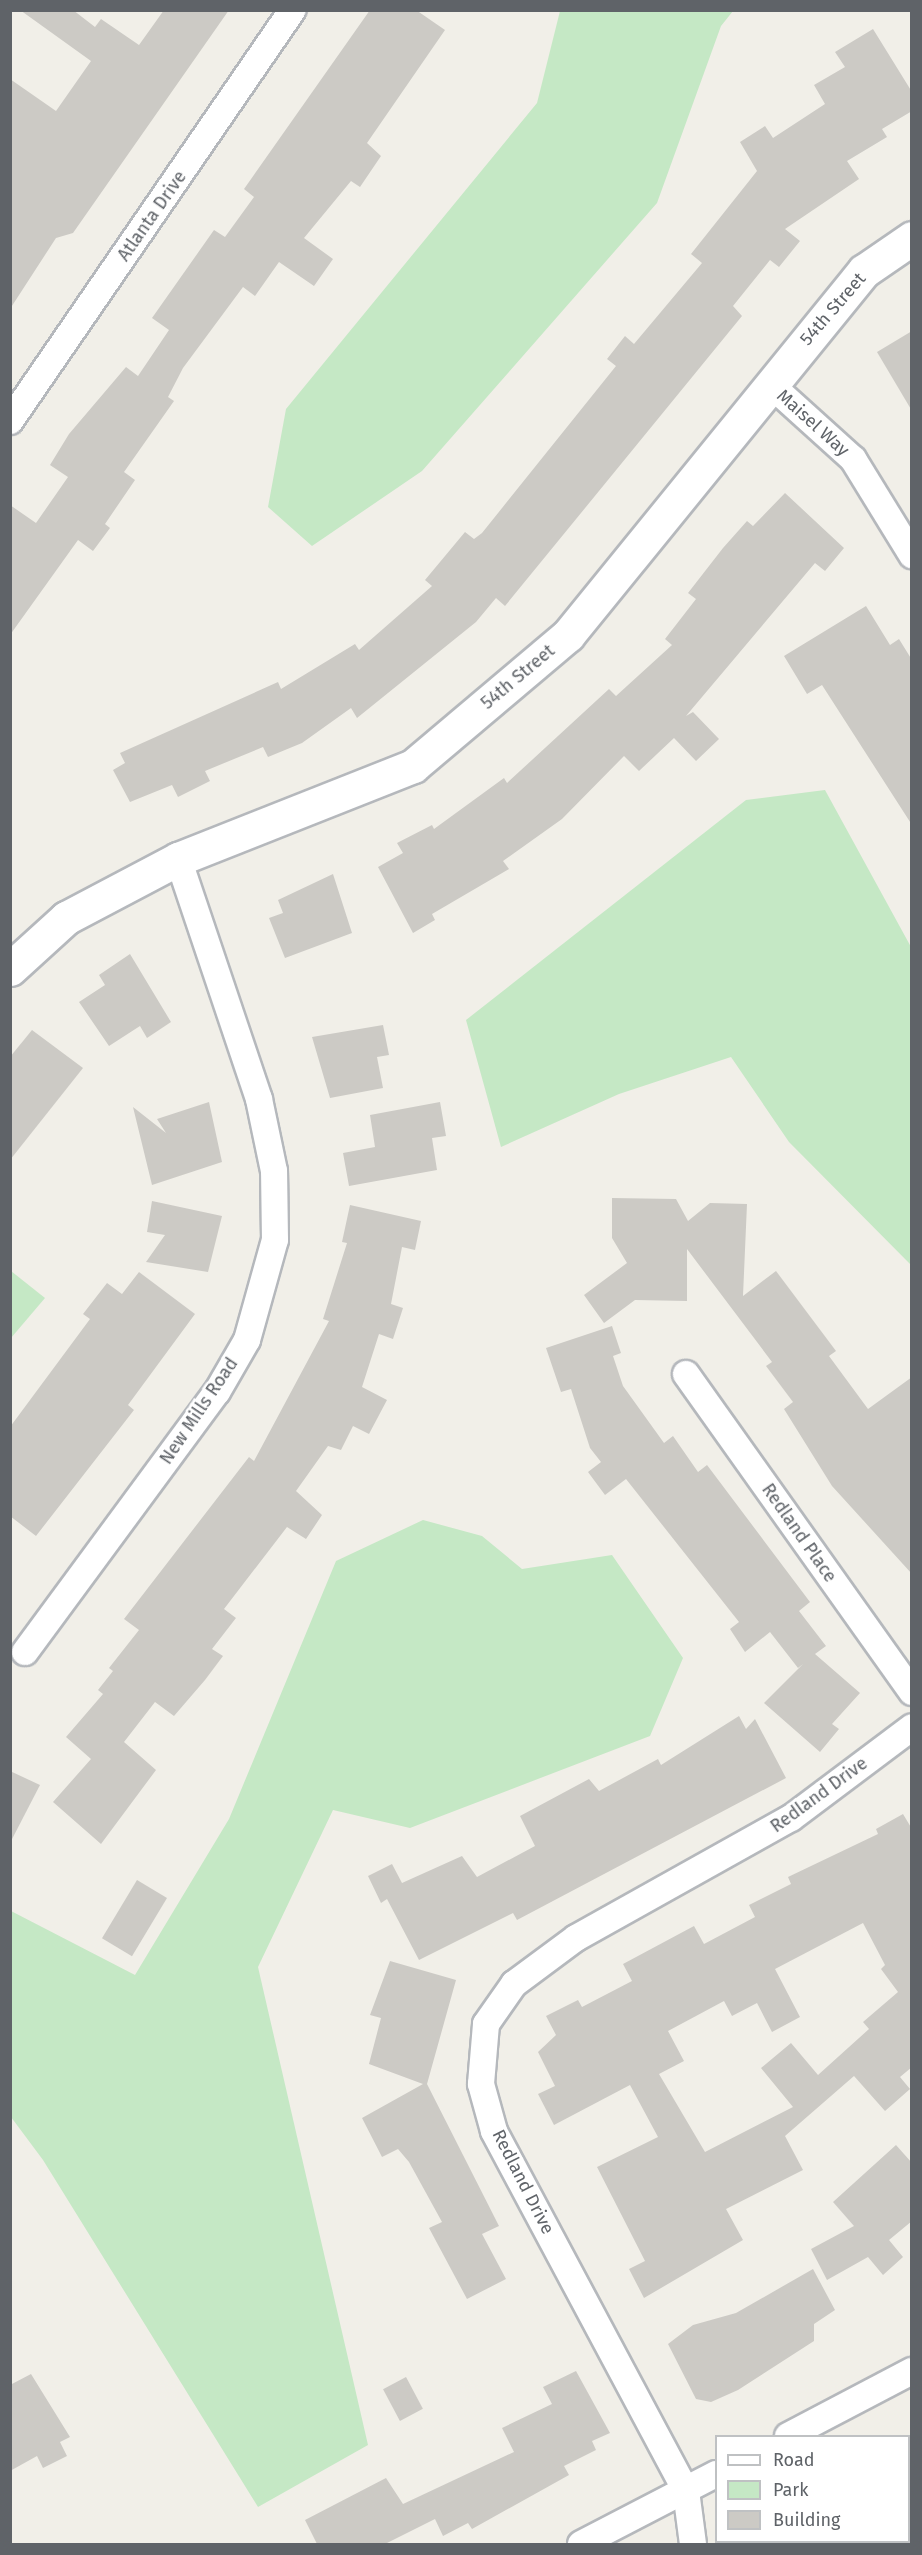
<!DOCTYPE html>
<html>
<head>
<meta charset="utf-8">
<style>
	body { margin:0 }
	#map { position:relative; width:922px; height:2555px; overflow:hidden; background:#f1efe8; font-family:"Fira Sans",sans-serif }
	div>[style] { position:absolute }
	.green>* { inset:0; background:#c5e8c5 }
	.building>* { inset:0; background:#cccac5; transform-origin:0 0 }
	.roads { filter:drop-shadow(2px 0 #b5b8bc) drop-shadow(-2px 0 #b5b8bc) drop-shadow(0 2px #b5b8bc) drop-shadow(0 -2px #b5b8bc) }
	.street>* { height:26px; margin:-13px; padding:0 13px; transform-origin:13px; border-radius:13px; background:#fff }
	.secondary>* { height:33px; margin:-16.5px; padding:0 16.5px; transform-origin:16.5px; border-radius:16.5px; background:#fff }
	span { translate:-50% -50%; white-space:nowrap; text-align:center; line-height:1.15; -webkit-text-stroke:5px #fff; paint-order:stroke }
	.street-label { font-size:18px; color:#5f6368 }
	.frame { position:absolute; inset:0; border:12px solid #5f6368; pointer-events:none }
	.legend { position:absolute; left:715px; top:2435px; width:195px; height:108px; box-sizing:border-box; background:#fff; border:2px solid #bfc1c3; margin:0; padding:8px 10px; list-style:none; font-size:18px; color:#5f6368 }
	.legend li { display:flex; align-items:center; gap:12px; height:30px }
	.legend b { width:30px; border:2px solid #bfc1c3 }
</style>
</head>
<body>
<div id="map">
	<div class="green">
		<i style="clip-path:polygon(560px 11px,733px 11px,721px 26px,657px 203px,422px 471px,312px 546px,268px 507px,286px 409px,537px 103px)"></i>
		<i style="clip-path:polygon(825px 790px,911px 947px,911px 1265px,789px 1142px,731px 1057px,619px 1094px,501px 1147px,466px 1020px,746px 800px)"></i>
		<i style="clip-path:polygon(11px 1271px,45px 1298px,11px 1338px)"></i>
		<i style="clip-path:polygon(423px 1520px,482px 1536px,522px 1569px,612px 1555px,683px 1658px,650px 1736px,410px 1828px,333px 1810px,258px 1967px,368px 2445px,258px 2507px,43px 2160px,11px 2117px,11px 1911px,135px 1975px,229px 1819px,336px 1561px)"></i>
	</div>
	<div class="building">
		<i style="clip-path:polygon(20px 10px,73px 10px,95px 27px,101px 19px,139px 45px,164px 10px,229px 10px,73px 233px,56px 238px,10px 309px,10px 79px,56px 111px,91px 61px)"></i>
		<i style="clip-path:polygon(370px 10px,416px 10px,445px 30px,367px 143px,381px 156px,360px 187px,351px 181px,304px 238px,333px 259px,314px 286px,279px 262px,255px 296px,243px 287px,183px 368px,168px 397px,174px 401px,124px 472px,135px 480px,105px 524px,110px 528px,93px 551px,78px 540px,10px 635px,10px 505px,36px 523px,68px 477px,50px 465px,69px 434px,126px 367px,138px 376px,169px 330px,152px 318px,214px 230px,225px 237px,254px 197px,244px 189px)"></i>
		<i style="clip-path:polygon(873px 29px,912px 92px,912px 111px,882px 129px,887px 137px,847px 161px,859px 179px,785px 229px,800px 241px,779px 267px,770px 260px,733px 306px,742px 316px,505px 606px,496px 598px,476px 622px,357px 718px,351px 708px,302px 743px,268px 757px,263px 747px,205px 771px,210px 781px,178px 797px,172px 785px,130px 802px,113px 770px,125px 763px,120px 753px,278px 682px,281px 689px,355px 644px,359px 650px,432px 586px,425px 580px,465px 532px,474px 539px,482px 533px,616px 366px,607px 359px,625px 336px,634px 344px,702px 263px,691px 254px,757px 171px,740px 142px,765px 126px,773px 138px,825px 104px,814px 85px,845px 67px,835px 52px)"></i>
		<i style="clip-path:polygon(912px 331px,912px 411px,877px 352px)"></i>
		<i style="clip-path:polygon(785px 493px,844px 548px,825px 571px,815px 563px,686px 716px,693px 712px,719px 739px,696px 761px,674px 738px,639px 771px,624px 756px,562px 819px,503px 861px,509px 869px,432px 914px,435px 920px,413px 933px,378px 867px,403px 853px,397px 843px,432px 825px,434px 829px,504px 778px,507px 783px,609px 689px,616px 696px,672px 645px,665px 639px,696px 599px,688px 593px,723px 548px,747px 521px,753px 526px)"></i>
		<i style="clip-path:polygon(866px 606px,890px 645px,899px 639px,912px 660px,912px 825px,822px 685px,807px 694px,784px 656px)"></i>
		<i style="clip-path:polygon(333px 874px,352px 933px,285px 958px,269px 918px,283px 913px,278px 900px)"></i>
		<i style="clip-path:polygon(130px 954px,171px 1022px,147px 1038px,140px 1026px,109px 1046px,79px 1002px,105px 985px,99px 975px)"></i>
		<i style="clip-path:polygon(383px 1025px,389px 1055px,377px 1057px,383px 1088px,330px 1098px,312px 1037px)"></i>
		<i style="clip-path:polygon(32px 1030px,83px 1068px,10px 1160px,10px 1057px)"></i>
		<i style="clip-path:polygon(209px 1102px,222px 1162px,152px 1185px,133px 1107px,166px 1133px,157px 1119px)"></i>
		<i style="clip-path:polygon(440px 1102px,446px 1136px,432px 1138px,437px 1170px,349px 1186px,343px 1153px,375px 1147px,370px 1115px)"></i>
		<i style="clip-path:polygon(612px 1198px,676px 1199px,688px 1221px,710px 1203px,747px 1204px,743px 1296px,776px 1271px,836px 1351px,829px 1356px,868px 1409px,912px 1377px,912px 1574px,832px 1486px,784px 1409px,793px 1402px,766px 1366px,772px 1362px,687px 1249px,687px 1301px,635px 1300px,604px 1323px,584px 1295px,627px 1263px,612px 1238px)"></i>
		<i style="clip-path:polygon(152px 1201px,222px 1216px,208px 1272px,146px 1262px,165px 1235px,147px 1232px)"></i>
		<i style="clip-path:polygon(350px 1205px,421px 1221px,415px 1250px,402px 1247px,391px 1304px,403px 1308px,393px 1339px,379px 1334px,362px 1387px,387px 1400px,369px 1434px,353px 1426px,341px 1450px,328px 1446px,296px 1491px,322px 1515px,306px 1539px,287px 1527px,224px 1609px,236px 1618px,212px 1649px,223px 1656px,205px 1680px,174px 1716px,155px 1702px,124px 1742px,156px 1770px,101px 1844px,53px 1802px,91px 1759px,66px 1737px,103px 1694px,98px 1690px,113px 1671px,109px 1668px,139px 1630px,124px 1619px,249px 1457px,254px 1461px,329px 1321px,323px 1319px,347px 1243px,342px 1242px)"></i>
		<i style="clip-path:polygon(139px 1272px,195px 1314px,128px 1405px,134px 1410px,36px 1536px,10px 1516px,10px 1427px,90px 1319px,83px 1314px,107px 1283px,122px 1294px)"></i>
		<i style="clip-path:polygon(612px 1326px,621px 1353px,613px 1356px,623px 1386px,664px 1443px,673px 1436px,698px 1472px,707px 1465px,810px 1602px,799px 1611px,826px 1646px,815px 1654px,860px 1693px,832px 1724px,839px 1729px,820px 1752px,764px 1703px,803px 1664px,798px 1668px,770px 1632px,745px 1652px,730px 1629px,739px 1622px,626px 1479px,605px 1495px,588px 1472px,601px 1462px,590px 1448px,571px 1389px,561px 1392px,546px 1348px)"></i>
		<i style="clip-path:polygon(739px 1716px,746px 1729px,755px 1719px,786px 1778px,517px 1920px,513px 1913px,419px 1960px,387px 1899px,381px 1903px,368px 1876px,392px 1864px,402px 1883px,462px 1856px,477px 1877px,535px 1846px,520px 1816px,589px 1779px,599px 1791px,658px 1759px,661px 1765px)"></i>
		<i style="clip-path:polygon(10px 1771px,40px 1785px,10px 1843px)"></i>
		<i style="clip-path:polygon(evenodd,903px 1814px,912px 1829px,912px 2067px,900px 2077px,910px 2089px,885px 2111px,854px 2076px,785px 2136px,803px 2170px,726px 2209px,743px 2240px,644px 2298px,629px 2269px,645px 2261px,597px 2167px,658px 2137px,630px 2085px,554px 2125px,538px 2094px,555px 2086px,538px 2052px,556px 2035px,546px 2016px,578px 2000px,582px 2007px,632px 1981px,623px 1964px,694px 1926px,704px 1944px,755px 1917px,749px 1905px,791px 1884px,788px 1877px,878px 1834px,876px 1829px,903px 1814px,863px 1923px,885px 1965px,881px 1969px,898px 1992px,863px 2022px,869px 2029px,818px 2075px,791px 2043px,761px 2068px,793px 2107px,705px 2152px,659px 2074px,684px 2061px,668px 2031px,724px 2001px,732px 2016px,757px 2003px,772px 2032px,800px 2017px,775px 1969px,863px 1923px)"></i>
		<i style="left:137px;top:1880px;width:35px;height:68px;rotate:31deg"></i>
		<i style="clip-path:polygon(390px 1961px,456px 1980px,427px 2084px,499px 2226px,482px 2234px,506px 2279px,467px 2299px,429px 2228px,442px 2222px,409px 2162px,398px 2149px,382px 2157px,362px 2118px,423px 2084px,369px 2064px,381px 2018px,370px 2015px)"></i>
		<i style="clip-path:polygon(896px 2145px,912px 2163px,912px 2221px,889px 2240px,903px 2257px,883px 2275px,868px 2257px,827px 2280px,811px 2249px,854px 2226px,833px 2202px)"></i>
		<i style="clip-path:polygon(813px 2269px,835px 2310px,814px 2324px,814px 2341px,738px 2390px,711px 2402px,696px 2399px,668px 2344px,693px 2325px,736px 2313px)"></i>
		<i style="clip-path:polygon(576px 2371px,610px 2433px,592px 2441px,596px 2450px,564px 2466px,569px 2475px,472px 2529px,468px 2523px,443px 2536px,435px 2519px,385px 2544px,317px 2544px,305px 2520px,386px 2478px,403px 2504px,514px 2452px,502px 2428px,552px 2404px,543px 2387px)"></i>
		<i style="clip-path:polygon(31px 2374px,70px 2437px,60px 2442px,67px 2456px,43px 2468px,37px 2456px,10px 2471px,10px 2385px)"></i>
		<i style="left:406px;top:2377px;width:36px;height:26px;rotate:62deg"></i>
	</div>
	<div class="roads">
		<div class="street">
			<i style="left:770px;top:384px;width:112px;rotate:42.1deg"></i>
			<i style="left:853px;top:459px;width:113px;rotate:58.4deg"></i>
			<i style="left:10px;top:421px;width:499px;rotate:-55.5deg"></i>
			<i style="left:686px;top:1374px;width:390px;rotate:54.6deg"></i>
			<i style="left:25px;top:1652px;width:323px;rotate:-53.6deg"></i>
			<i style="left:217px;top:1392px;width:60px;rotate:-60deg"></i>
			<i style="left:247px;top:1340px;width:104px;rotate:-74.4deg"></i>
			<i style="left:275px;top:1240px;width:69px;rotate:-90.8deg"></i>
			<i style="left:274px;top:1171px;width:74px;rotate:-101.8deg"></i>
			<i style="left:259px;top:1099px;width:253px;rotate:-108.6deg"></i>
			<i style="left:788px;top:2436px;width:140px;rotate:-27.7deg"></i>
			<i style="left:581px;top:2544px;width:152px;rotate:-27.4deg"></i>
			<i style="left:693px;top:2544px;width:53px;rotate:-97.5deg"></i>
			<i style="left:686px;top:2491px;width:408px;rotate:-118.1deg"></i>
			<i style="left:494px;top:2131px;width:49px;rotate:-105.5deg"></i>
			<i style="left:481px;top:2084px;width:60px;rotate:-85.2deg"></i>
			<i style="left:486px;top:2024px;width:49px;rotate:-55deg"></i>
			<i style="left:514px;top:1984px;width:77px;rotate:-36.6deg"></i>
			<i style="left:576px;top:1938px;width:246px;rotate:-29.2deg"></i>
			<i style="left:791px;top:1818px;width:151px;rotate:-36.9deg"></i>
		</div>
		<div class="secondary">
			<i style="left:10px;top:969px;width:76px;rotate:-42.3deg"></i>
			<i style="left:66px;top:918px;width:127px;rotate:-27.8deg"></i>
			<i style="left:178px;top:859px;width:253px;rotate:-21.6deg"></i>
			<i style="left:413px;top:766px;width:203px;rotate:-40.2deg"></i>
			<i style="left:568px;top:635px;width:469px;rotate:-50.9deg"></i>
			<i style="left:864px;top:271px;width:58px;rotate:-34.5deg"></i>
		</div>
	</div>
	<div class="street-label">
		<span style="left:152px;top:216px;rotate:-55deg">Atlanta Drive</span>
		<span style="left:833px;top:309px;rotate:-49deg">54th Street</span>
		<span style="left:813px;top:423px;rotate:42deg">Maisel Way</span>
		<span style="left:518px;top:677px;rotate:-40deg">54th Street</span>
		<span style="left:199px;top:1411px;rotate:-56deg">New Mills Road</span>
		<span style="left:799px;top:1533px;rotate:55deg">Redland Place</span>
		<span style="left:819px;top:1795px;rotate:-36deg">Redland Drive</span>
		<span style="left:523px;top:2182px;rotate:63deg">Redland Drive</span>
	</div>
	<div class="frame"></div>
	<ul class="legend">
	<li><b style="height:8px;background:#fff"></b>Road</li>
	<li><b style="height:16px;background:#c5e8c5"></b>Park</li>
	<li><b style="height:16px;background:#cccac5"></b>Building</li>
	</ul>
</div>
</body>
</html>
